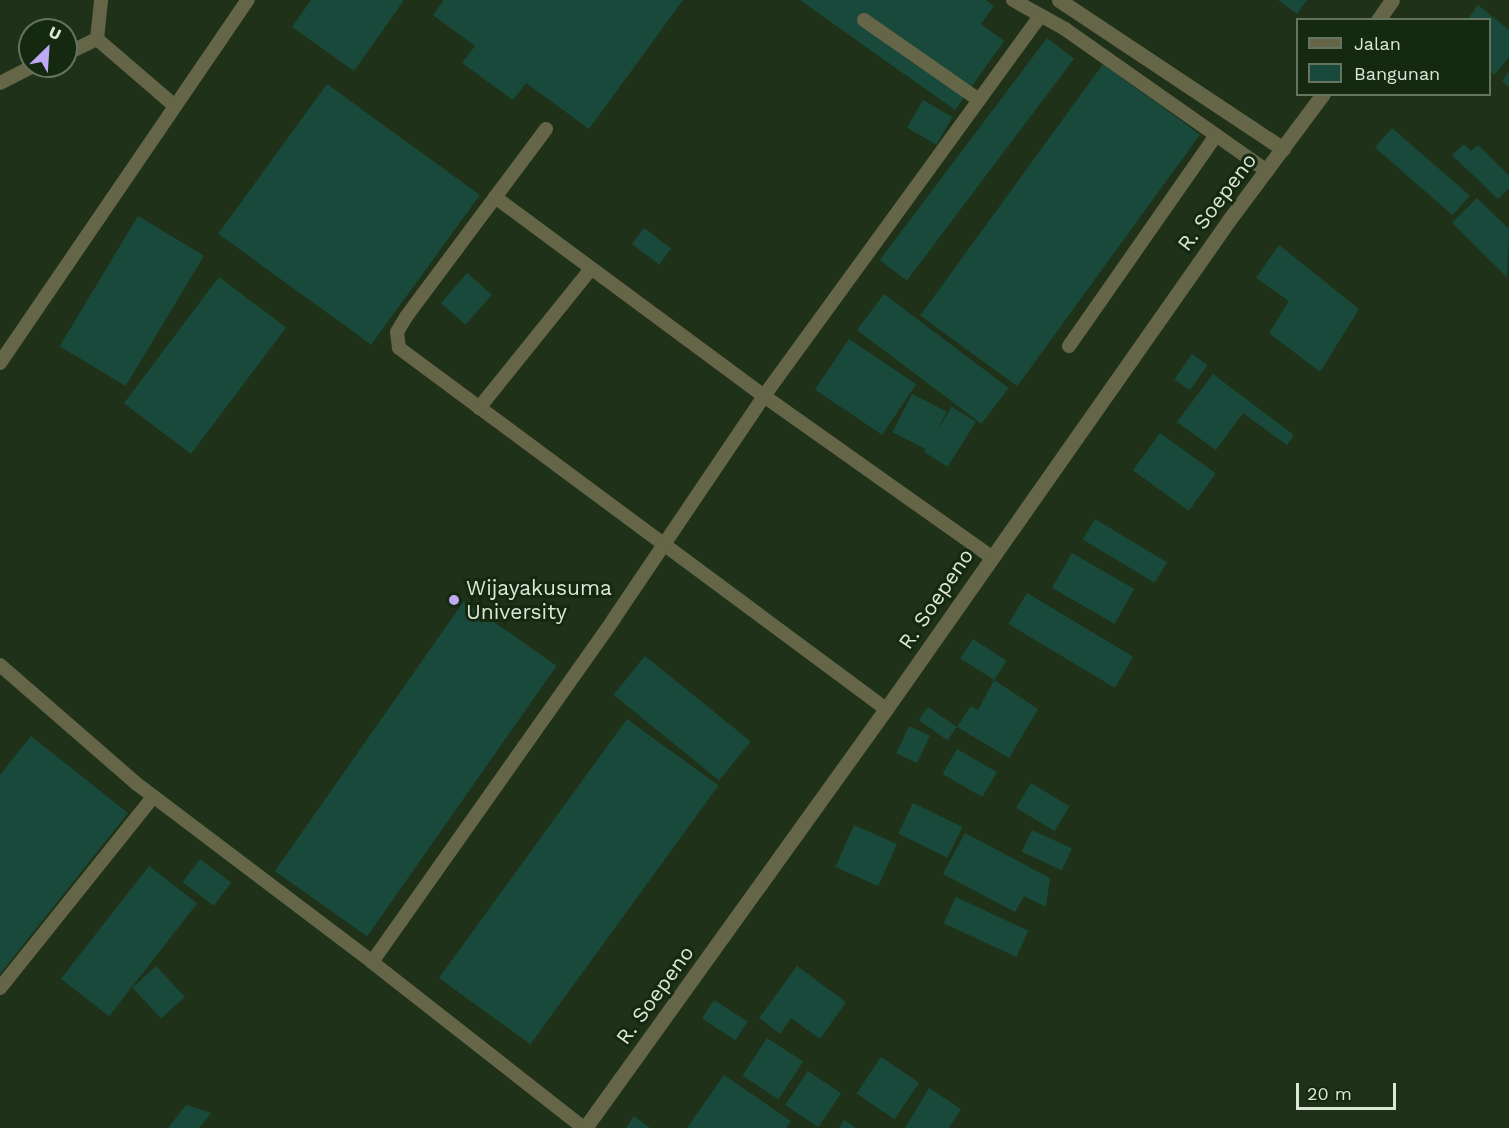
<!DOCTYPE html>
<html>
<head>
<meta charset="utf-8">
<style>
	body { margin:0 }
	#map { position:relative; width:1509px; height:1128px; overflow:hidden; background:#1f3219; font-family:"Work Sans",sans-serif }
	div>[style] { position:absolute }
	.building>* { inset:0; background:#19493a; transform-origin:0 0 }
	.service>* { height:14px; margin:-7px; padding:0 7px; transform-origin:7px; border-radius:7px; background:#656548 }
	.minor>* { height:15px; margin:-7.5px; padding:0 7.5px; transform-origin:7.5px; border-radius:7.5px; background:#656548 }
	.tertiary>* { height:15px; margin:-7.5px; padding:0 7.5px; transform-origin:7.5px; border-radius:7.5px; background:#656548 }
	.dots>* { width:16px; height:16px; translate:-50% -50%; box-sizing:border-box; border:3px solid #152810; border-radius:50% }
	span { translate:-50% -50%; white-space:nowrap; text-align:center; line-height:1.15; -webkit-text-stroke:6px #152810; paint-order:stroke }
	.street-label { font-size:21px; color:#dbe7d7 }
	.poi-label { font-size:21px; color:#dbe7d7 }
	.left { translate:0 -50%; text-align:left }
	.legend { position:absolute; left:1296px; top:18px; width:195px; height:78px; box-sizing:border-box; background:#152810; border:2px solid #647460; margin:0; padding:8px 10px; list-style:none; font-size:18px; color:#dbe7d7 }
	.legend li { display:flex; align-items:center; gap:12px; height:30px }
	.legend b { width:30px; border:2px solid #647460 }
	.north { position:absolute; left:18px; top:18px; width:60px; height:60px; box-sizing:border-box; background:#152810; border:2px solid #647460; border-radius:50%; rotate:25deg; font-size:16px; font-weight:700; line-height:24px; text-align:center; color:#dbe7d7 }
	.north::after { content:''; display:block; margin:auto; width:21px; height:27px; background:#bea9f4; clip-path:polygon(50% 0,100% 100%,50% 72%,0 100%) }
	.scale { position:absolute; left:1296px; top:1083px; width:100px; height:27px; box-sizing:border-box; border:3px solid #dbe7d7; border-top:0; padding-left:8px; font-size:18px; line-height:21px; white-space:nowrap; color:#dbe7d7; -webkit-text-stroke:4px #152810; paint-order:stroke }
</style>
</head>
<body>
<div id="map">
	<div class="building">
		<i style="clip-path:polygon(311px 0,404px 0,354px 71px,292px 27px)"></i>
		<i style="clip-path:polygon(444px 0,683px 0,589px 129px,526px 83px,513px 100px,462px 63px,475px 46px,433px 15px)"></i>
		<i style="clip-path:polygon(800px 0,986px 0,994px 6px,981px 24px,1004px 41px,955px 110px)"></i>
		<i style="clip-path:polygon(1278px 0,1307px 0,1297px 14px)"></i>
		<i style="clip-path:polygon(1478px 5px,1509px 30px,1509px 57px,1494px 75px,1490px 71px,1490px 20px,1467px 20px)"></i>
		<i style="left:1047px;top:38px;width:34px;height:278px;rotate:37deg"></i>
		<i style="left:1103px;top:64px;width:120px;height:311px;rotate:36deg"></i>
		<i style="clip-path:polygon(1509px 71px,1509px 87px,1502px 81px)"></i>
		<i style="left:327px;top:84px;width:189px;height:185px;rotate:36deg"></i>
		<i style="left:923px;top:100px;width:34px;height:32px;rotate:30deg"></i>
		<i style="left:1392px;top:128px;width:103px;height:26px;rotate:41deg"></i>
		<i style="clip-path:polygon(1464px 144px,1471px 151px,1478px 145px,1509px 176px,1509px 188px,1498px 199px,1452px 155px)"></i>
		<i style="clip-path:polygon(1477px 198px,1509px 229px,1507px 277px,1452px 223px)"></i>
		<i style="left:138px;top:216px;width:77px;height:152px;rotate:31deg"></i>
		<i style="left:644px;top:228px;width:34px;height:20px;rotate:37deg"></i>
		<i style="clip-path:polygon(1279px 245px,1359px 309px,1320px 372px,1269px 333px,1289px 301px,1256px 278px)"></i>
		<i style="left:467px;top:273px;width:33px;height:40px;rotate:41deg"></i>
		<i style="left:219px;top:277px;width:84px;height:158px;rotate:37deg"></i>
		<i style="left:884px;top:294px;width:156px;height:45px;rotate:37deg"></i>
		<i style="left:849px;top:339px;width:81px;height:61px;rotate:34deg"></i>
		<i style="left:1192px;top:354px;width:19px;height:31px;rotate:35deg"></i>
		<i style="clip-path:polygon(1213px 374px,1294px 435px,1287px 445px,1243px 413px,1216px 450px,1177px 422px)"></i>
		<i style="left:912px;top:394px;width:39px;height:43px;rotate:27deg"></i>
		<i style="left:952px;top:407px;width:28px;height:53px;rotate:32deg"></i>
		<i style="left:1160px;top:433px;width:69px;height:46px;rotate:36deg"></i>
		<i style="left:1095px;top:519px;width:84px;height:24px;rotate:31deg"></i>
		<i style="left:1072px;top:553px;width:72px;height:40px;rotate:30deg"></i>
		<i style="left:1027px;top:593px;width:124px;height:36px;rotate:31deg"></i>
		<i style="left:464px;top:601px;width:113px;height:330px;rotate:35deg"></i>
		<i style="left:973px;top:639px;width:40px;height:23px;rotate:33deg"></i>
		<i style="left:645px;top:656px;width:136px;height:50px;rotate:39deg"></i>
		<i style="clip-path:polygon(994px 680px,1038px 709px,1009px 758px,957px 727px,971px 706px,978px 710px)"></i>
		<i style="left:928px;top:707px;width:35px;height:16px;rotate:35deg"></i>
		<i style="left:627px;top:719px;width:113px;height:320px;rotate:36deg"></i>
		<i style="left:909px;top:726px;width:23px;height:30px;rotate:25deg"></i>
		<i style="clip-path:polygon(31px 736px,128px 813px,0 974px,0 775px)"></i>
		<i style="left:957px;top:749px;width:46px;height:29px;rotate:30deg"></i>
		<i style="left:1031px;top:783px;width:45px;height:29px;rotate:31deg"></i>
		<i style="left:913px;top:803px;width:55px;height:34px;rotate:26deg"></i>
		<i style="left:854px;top:825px;width:47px;height:46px;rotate:24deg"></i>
		<i style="left:1032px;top:830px;width:44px;height:24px;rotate:25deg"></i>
		<i style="clip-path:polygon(965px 833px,1050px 878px,1046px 907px,1024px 896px,1015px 912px,943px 874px)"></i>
		<i style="left:200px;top:859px;width:39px;height:29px;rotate:37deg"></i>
		<i style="left:149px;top:866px;width:61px;height:143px;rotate:38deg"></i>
		<i style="left:956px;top:897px;width:80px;height:29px;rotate:25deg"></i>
		<i style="left:156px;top:966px;width:42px;height:32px;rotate:47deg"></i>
		<i style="clip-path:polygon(797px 966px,846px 1002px,820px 1039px,791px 1018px,780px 1034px,759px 1018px)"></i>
		<i style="left:714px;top:1000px;width:40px;height:22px;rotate:33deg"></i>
		<i style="left:767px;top:1038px;width:43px;height:45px;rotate:33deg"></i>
		<i style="left:881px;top:1057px;width:46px;height:44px;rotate:34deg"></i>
		<i style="left:808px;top:1071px;width:40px;height:41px;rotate:34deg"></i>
		<i style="clip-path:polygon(724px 1075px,791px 1121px,786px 1128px,687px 1128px)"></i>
		<i style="clip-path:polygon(929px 1088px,961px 1109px,949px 1128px,905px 1128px)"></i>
		<i style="clip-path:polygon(186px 1105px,211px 1113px,199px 1128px,168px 1128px)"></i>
		<i style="clip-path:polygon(634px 1116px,650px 1128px,626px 1128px)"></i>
		<i style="clip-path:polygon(844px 1120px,856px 1128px,839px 1128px)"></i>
	</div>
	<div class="service">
		<i style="left:1013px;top:0;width:60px;rotate:29.1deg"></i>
		<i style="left:1065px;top:29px;width:247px;rotate:35.1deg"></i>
		<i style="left:864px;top:20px;width:140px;rotate:34.8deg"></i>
		<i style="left:97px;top:39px;width:103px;rotate:40.7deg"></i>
		<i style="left:97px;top:39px;width:39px;rotate:-84deg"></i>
		<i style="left:66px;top:54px;width:34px;rotate:-26deg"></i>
		<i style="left:0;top:83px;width:38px;rotate:-27deg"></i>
		<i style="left:546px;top:129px;width:234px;rotate:126.7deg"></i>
		<i style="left:406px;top:317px;width:17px;rotate:121deg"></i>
		<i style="left:397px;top:332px;width:16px;rotate:83deg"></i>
		<i style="left:399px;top:348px;width:606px;rotate:36.55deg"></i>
		<i style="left:495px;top:197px;width:335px;rotate:36.5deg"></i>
		<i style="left:764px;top:396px;width:277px;rotate:35.3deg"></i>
		<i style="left:1069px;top:346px;width:257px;rotate:-55.1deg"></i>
		<i style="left:0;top:363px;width:440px;rotate:-55.7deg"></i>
		<i style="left:479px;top:408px;width:177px;rotate:-51.2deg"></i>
		<i style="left:0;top:665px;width:181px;rotate:41deg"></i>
		<i style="left:137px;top:784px;width:295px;rotate:37.1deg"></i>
		<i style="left:372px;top:962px;width:418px;rotate:-54.8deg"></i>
		<i style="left:613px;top:620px;width:270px;rotate:-56deg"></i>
		<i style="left:764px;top:396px;width:470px;rotate:-54deg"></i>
		<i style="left:372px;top:962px;width:269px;rotate:38.1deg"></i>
		<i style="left:0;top:988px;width:245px;rotate:-51.3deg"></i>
	</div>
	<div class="minor">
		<i style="left:1059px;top:0;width:269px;rotate:33.6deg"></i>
	</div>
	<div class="tertiary">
		<i style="left:1378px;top:20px;width:24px;rotate:-55deg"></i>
		<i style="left:585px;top:1128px;width:516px;rotate:-54.31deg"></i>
		<i style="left:886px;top:709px;width:597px;rotate:-54.95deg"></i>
		<i style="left:1229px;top:220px;width:157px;rotate:-53.3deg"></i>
	</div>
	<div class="dots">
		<i style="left:454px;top:600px;background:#bea9f4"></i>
	</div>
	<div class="street-label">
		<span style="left:1217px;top:202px;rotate:-53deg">R. Soepeno</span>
		<span style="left:936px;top:599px;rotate:-56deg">R. Soepeno</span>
		<span style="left:655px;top:995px;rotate:-54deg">R. Soepeno</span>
	</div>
	<div class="poi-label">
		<span class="left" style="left:466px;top:600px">Wijayakusuma<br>University</span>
	</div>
	<ul class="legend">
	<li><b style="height:8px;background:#656548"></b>Jalan</li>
	<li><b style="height:16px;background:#19493a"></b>Bangunan</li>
	</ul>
	<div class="north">U</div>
	<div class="scale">20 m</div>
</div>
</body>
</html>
